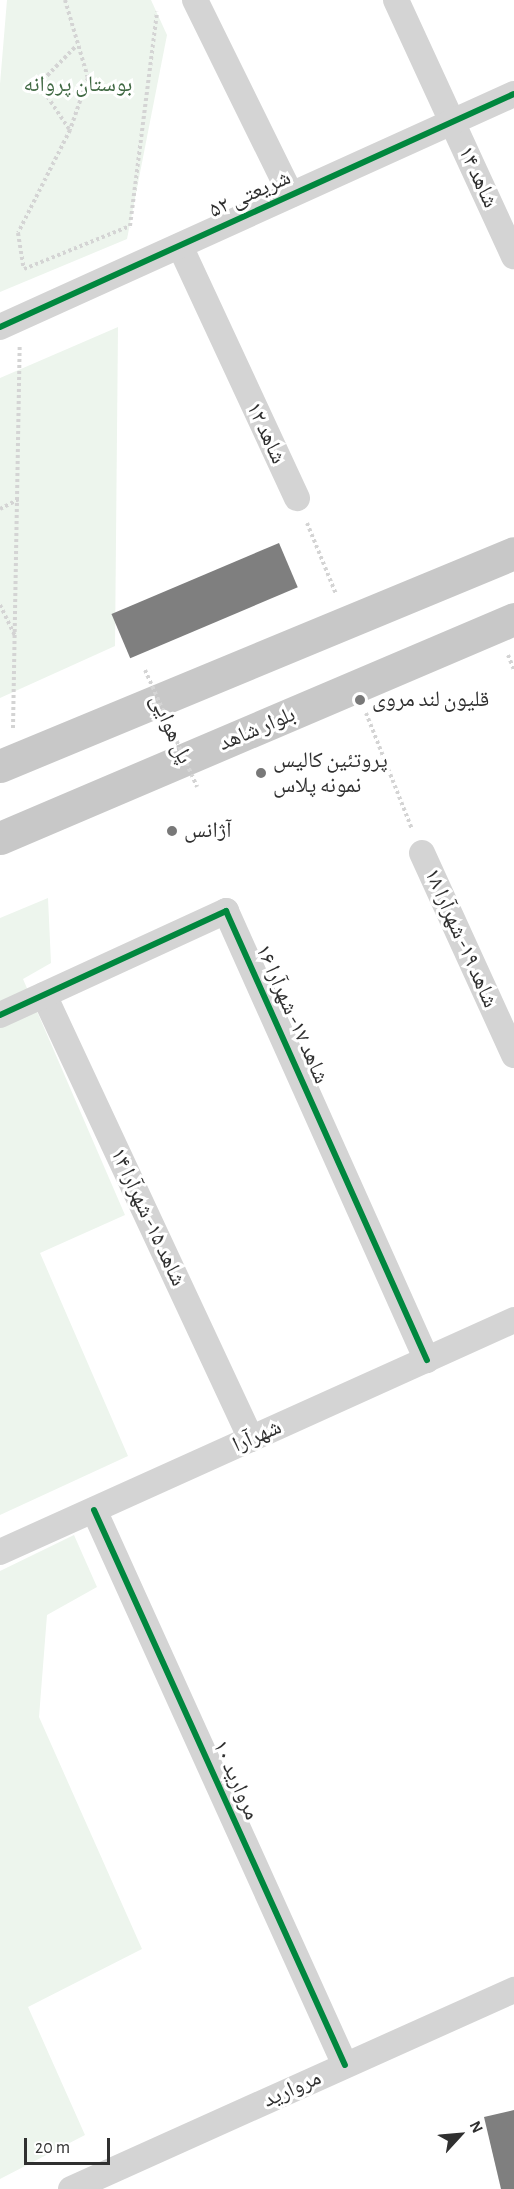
<!DOCTYPE html>
<html>
<head>
<meta charset="utf-8">
<style>
	body { margin:0 }
	#map { position:relative; width:514px; height:2189px; overflow:hidden; background:#fff; font-family:"Alegreya Sans","Noto Naskh Arabic",sans-serif }
	div>[style] { position:absolute }
	.green>* { inset:0; background:#edf5ed }
	.building>* { inset:0; background:#7f7f7f; transform-origin:0 0 }
	.path>* { height:4px; margin-top:-2px; transform-origin:0; background:repeating-linear-gradient(90deg,#d4d4d4 0 3px,transparent 0 6px) }
	.minor>* { height:26px; margin:-13px; padding:0 13px; transform-origin:13px; border-radius:13px; background:#d4d4d4 }
	.primary>* { height:33px; margin:-16.5px; padding:0 16.5px; transform-origin:16.5px; border-radius:16.5px; background:#c8c8c8 }
	.path-bridge>* { height:4px; margin-top:-2px; transform-origin:0; background:repeating-linear-gradient(90deg,#d4d4d4 0 3px,transparent 0 6px) }
	.cycleway>* { height:6px; margin:-3px; padding:0 3px; transform-origin:3px; border-radius:3px; background:#00873e }
	.dots>* { width:16px; height:16px; translate:-50% -50%; box-sizing:border-box; border:3px solid #fff; border-radius:50% }
	span { translate:-50% -50%; white-space:nowrap; text-align:center; line-height:1.15; -webkit-text-stroke:6px #fff; paint-order:stroke }
	.park-label { font-size:22px; color:#406943 }
	.street-label { font-size:22px; color:#303030 }
	.poi-label { font-size:22px; color:#303030 }
	.left { translate:0 -50%; text-align:left }
	.north { position:absolute; left:430px; top:2105px; width:60px; height:60px; -webkit-text-stroke:4px #fff; paint-order:stroke; rotate:64deg; font-size:16px; font-weight:700; line-height:24px; text-align:center; color:#303030 }
	.north::after { content:''; display:block; margin:auto; width:21px; height:27px; background:#303030; clip-path:polygon(50% 0,100% 100%,50% 72%,0 100%) }
	.scale { position:absolute; left:24px; top:2138px; width:86px; height:27px; box-sizing:border-box; border:3px solid #303030; border-top:0; padding-left:8px; font-size:18px; line-height:21px; white-space:nowrap; color:#303030; -webkit-text-stroke:4px #fff; paint-order:stroke }
</style>
</head>
<body>
<div id="map">
	<div class="green">
		<i style="clip-path:polygon(7px 0,151px 0,167px 35px,127px 239px,0 292px,0 84px)"></i>
		<i style="clip-path:polygon(118px 327px,115px 646px,0 698px,0 378px)"></i>
		<i style="clip-path:polygon(48px 898px,51px 963px,23px 979px,125px 1215px,40px 1253px,128px 1456px,0 1515px,0 918px)"></i>
		<i style="clip-path:polygon(74px 1535px,97px 1587px,47px 1615px,39px 1717px,142px 1949px,28px 2007px,85px 2135px,0 2179px,0 1571px)"></i>
	</div>
	<div class="building">
		<i style="left:279px;top:543px;width:48px;height:182px;rotate:67deg"></i>
		<i style="clip-path:polygon(514px 2110px,514px 2189px,501px 2189px,484px 2117px)"></i>
	</div>
	<div class="path">
		<i style="left:65px;top:0;width:81px;rotate:73.6deg"></i>
		<i style="left:88px;top:78px;width:55px;rotate:109.1deg"></i>
		<i style="left:70px;top:130px;width:115px;rotate:116.8deg"></i>
		<i style="left:18px;top:233px;width:36px;rotate:81deg"></i>
		<i style="left:24px;top:269px;width:114px;rotate:-22.1deg"></i>
		<i style="left:130px;top:226px;width:216px;rotate:-82.8deg"></i>
		<i style="left:69px;top:129px;width:54px;rotate:-123.7deg"></i>
		<i style="left:39px;top:84px;width:54px;rotate:-45.7deg"></i>
		<i style="left:0;top:509px;width:21px;rotate:-28deg"></i>
		<i style="left:307px;top:523px;width:77px;rotate:67.8deg"></i>
		<i style="left:0;top:605px;width:34px;rotate:64deg"></i>
		<i style="left:508px;top:655px;width:16px;rotate:68deg"></i>
		<i style="left:366px;top:713px;width:125px;rotate:68.4deg"></i>
		<i style="left:13px;top:728px;width:382px;rotate:-89deg"></i>
	</div>
	<div class="minor">
		<i style="left:195px;top:0;width:217px;rotate:63.8deg"></i>
		<i style="left:396px;top:0;width:282px;rotate:65.3deg"></i>
		<i style="left:180px;top:246px;width:278px;rotate:65.1deg"></i>
		<i style="left:0;top:327px;width:564px;rotate:-24.39deg"></i>
		<i style="left:422px;top:853px;width:222px;rotate:65.5deg"></i>
		<i style="left:44px;top:995px;width:490px;rotate:65deg"></i>
		<i style="left:0;top:1015px;width:249px;rotate:-24.7deg"></i>
		<i style="left:226px;top:911px;width:492px;rotate:65.9deg"></i>
		<i style="left:94px;top:1510px;width:609px;rotate:65.67deg"></i>
		<i style="left:0;top:1552px;width:564px;rotate:-24.29deg"></i>
		<i style="left:71px;top:2189px;width:486px;rotate:-24.2deg"></i>
	</div>
	<div class="primary">
		<i style="left:0;top:766px;width:556px;rotate:-22.51deg"></i>
		<i style="left:0;top:838px;width:559px;rotate:-23.08deg"></i>
	</div>
	<div class="path-bridge">
		<i style="left:145px;top:670px;width:128px;rotate:66deg"></i>
	</div>
	<div class="cycleway">
		<i style="left:0;top:327px;width:564px;rotate:-24.39deg"></i>
		<i style="left:0;top:1015px;width:249px;rotate:-24.7deg"></i>
		<i style="left:226px;top:911px;width:492px;rotate:65.9deg"></i>
		<i style="left:94px;top:1510px;width:609px;rotate:65.67deg"></i>
	</div>
	<div class="dots">
		<i style="left:360px;top:700px;background:#787878"></i>
		<i style="left:261px;top:773px;background:#787878"></i>
		<i style="left:172px;top:831px;background:#787878"></i>
	</div>
	<div class="park-label">
		<span style="left:78px;top:85px">بوستان پروانه</span>
	</div>
	<div class="street-label">
		<span style="left:478px;top:177px;rotate:65deg">شاهد ۱۴</span>
		<span style="left:250px;top:194px;rotate:-24deg">شریعتی ۵۲</span>
		<span style="left:266px;top:433px;rotate:65deg">شاهد ۱۲</span>
		<span style="left:171px;top:729px;rotate:66deg">پل هوایی</span>
		<span style="left:257px;top:729px;rotate:-23deg">بلوار شاهد</span>
		<span style="left:461px;top:938px;rotate:66deg">شاهد ۱۹- شهرآرا ۱۸</span>
		<span style="left:292px;top:1014px;rotate:66deg">شاهد ۱۷- شهرآرا ۱۶</span>
		<span style="left:148px;top:1217px;rotate:65deg">شاهد ۱۵- شهرآرا ۱۴</span>
		<span style="left:257px;top:1436px;rotate:-24deg">شهرآرا</span>
		<span style="left:236px;top:1780px;rotate:66deg">مروارید ۱۰</span>
		<span style="left:292px;top:2089px;rotate:-24deg">مروارید</span>
	</div>
	<div class="poi-label">
		<span class="left" style="left:372px;top:700px">قلیون لند مروی</span>
		<span class="left" style="left:273px;top:773px">پروتئین کالیس<br>نمونه پلاس</span>
		<span class="left" style="left:184px;top:831px">آژانس</span>
	</div>
	<div class="north">N</div>
	<div class="scale">20 m</div>
</div>
</body>
</html>
